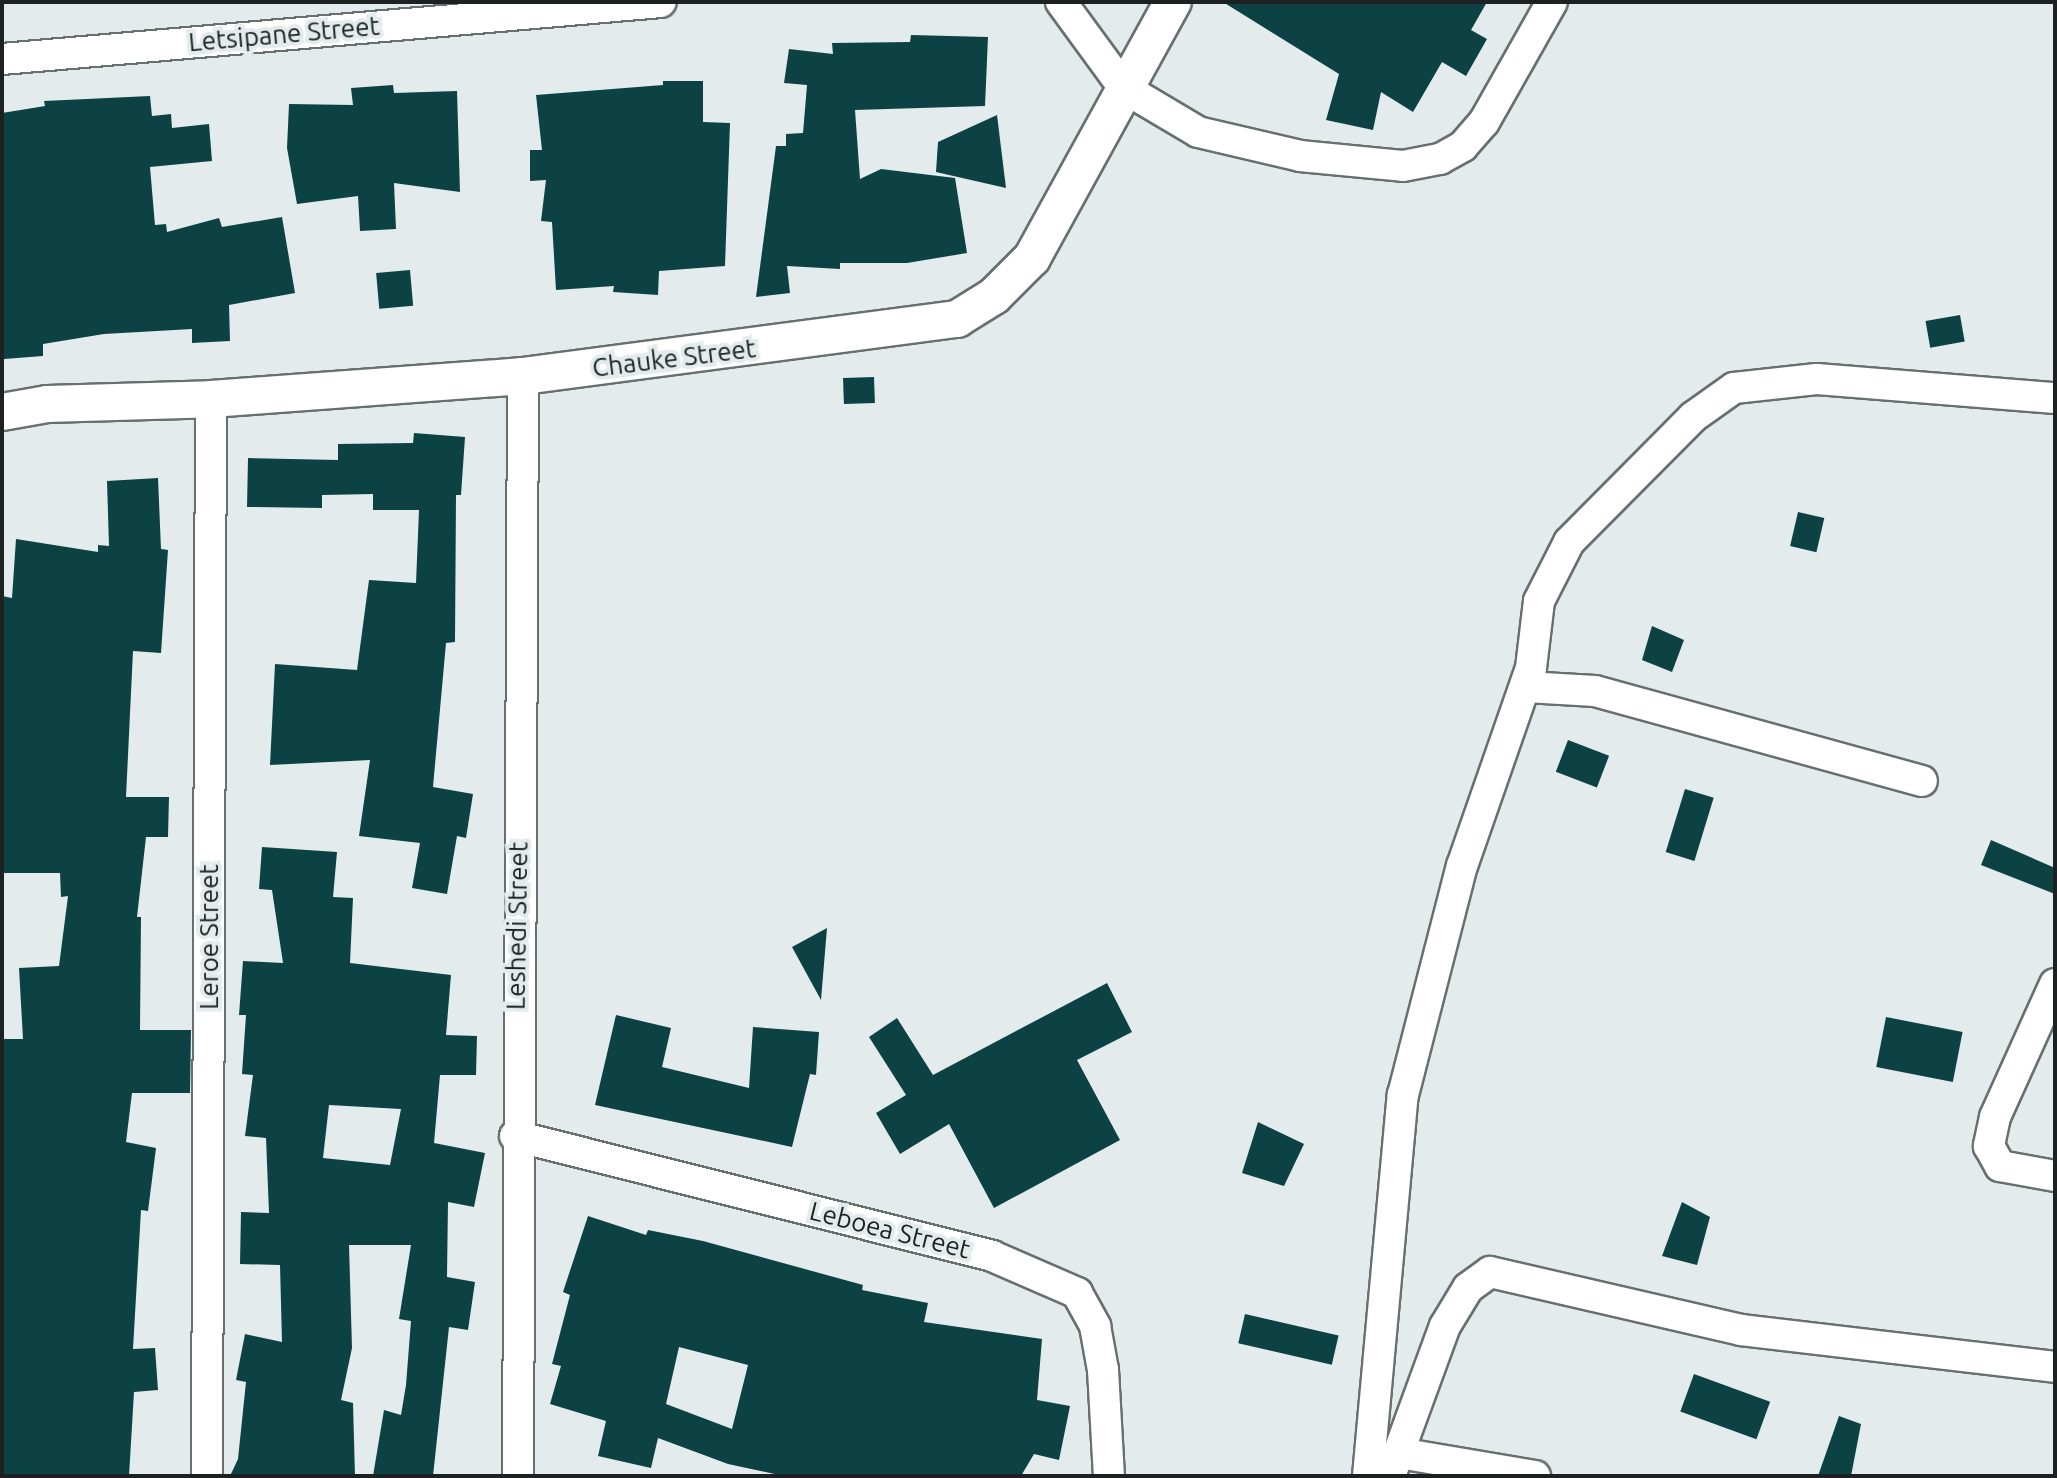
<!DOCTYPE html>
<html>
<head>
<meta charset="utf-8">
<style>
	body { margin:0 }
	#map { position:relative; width:2057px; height:1478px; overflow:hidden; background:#e3ebec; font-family:Ubuntu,sans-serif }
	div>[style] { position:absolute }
	.building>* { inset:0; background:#0d4244; transform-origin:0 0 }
	.roads { filter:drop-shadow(2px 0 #676f6f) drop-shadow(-2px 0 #676f6f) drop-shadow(0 2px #676f6f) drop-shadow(0 -2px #676f6f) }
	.minor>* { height:30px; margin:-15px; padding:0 15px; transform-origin:15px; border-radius:15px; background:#fff }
	.tertiary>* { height:36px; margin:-18px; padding:0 18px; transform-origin:18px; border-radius:18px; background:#fff }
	span { translate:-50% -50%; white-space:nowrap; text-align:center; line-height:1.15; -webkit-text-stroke:8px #e3ebec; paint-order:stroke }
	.street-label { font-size:26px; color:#1d2121 }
	.frame { position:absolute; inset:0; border:4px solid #1d2121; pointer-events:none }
</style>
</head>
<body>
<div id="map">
	<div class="building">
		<i style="clip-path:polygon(1223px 2px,1487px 2px,1471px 30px,1487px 39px,1466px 76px,1442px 62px,1413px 112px,1381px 92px,1373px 130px,1326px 120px,1339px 74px)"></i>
		<i style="clip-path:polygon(911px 35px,988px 37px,985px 106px,855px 110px,860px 179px,881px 169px,955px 178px,967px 253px,907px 263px,840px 263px,840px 269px,787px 266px,790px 293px,756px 297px,776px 146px,786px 146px,786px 134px,803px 133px,807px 85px,784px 83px,789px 49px,833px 54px,832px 43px,910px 42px)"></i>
		<i style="clip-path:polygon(663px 81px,703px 81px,703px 122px,730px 123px,725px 266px,659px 271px,658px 295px,613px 292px,614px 286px,556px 290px,552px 222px,541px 221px,546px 180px,530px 181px,530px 150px,542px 150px,536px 95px,663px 85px)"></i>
		<i style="clip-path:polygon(393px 85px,394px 93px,457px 91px,460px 192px,394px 183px,396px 229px,360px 231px,358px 196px,297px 204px,287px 148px,289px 104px,353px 105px,351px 88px)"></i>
		<i style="clip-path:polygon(150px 96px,152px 116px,171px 114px,172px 128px,209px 124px,212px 161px,150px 167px,155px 225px,166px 224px,167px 232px,219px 218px,222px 227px,282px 217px,295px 293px,229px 305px,230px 341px,192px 343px,192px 329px,104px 334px,43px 344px,43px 356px,4px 359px,2px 113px,45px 106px,44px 101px)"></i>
		<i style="clip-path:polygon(997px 115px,1006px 188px,936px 172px,938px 142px)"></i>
		<i style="left:410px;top:270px;width:36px;height:34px;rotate:85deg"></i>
		<i style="left:1960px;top:315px;width:27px;height:35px;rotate:80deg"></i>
		<i style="left:874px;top:377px;width:26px;height:31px;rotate:88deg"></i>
		<i style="clip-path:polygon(414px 433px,465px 437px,461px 495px,456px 495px,455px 642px,446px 643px,433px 787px,473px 794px,466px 838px,457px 836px,447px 894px,412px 888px,420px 843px,359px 836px,370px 760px,270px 765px,275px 664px,357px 670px,369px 580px,416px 583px,419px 510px,373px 510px,373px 494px,322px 495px,322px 508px,247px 507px,248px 458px,338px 460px,338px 444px,413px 443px)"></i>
		<i style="clip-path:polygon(158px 478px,161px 549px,168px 550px,161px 653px,133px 651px,126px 797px,169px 797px,168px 837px,146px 837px,137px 917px,141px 917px,140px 1030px,191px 1030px,190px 1093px,132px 1093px,126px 1142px,156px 1148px,148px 1211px,141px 1210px,133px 1349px,155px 1348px,158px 1390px,134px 1392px,129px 1476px,2px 1476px,2px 1039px,23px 1039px,19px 968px,59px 966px,68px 896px,61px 897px,60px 873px,3px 873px,2px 596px,12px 598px,16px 539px,98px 552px,98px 545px,109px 546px,107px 481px)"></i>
		<i style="left:1798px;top:512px;width:27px;height:35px;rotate:13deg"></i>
		<i style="clip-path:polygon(1652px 626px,1684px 640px,1672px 672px,1642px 660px)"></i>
		<i style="left:1568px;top:740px;width:44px;height:34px;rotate:21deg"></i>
		<i style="left:1685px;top:789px;width:30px;height:66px;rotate:17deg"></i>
		<i style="clip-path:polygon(1991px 840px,2055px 868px,2055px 894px,1981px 865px)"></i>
		<i style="clip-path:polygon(evenodd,262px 847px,337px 852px,333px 897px,353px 898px,350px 963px,451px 975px,446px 1035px,477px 1036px,476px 1075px,440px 1075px,434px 1143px,485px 1153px,474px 1207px,448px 1202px,447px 1277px,475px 1282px,468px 1330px,449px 1327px,433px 1476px,373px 1476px,384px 1410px,401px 1415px,406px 1385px,411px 1321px,399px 1319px,411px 1245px,349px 1245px,352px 1348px,341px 1400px,353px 1403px,355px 1476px,230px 1476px,238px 1459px,246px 1382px,236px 1380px,245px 1334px,282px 1342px,280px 1265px,240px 1264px,241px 1212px,269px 1213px,266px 1138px,245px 1136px,253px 1075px,242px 1074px,246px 1015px,239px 1015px,243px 961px,283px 963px,272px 890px,259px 889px,262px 847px,329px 1105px,401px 1109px,390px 1165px,323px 1158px,329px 1105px)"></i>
		<i style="clip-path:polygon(827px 928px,821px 1000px,792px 947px)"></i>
		<i style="clip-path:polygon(1107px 983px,1132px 1032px,1077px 1060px,1120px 1140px,994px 1208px,949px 1124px,900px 1154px,876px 1113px,906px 1095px,869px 1037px,897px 1018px,933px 1075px)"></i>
		<i style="clip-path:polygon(616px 1015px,671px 1028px,662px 1067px,749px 1088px,753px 1027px,819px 1032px,816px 1075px,810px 1074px,792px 1147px,595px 1105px)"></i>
		<i style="left:1886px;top:1017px;width:78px;height:51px;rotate:11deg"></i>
		<i style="clip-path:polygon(1258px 1122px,1304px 1144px,1284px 1186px,1242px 1173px)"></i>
		<i style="clip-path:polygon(1682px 1202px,1710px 1217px,1697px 1265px,1662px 1256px)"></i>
		<i style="clip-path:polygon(evenodd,588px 1216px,646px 1235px,648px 1230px,703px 1241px,863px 1285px,862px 1290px,928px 1303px,924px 1322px,1042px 1339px,1037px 1400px,1070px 1406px,1059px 1460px,1034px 1454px,1021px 1476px,784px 1476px,728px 1464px,658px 1438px,651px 1468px,598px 1456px,606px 1421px,550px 1404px,561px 1366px,552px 1364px,570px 1295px,563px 1292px,588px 1216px,679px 1347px,748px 1365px,732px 1429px,666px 1404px,679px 1347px)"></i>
		<i style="left:1245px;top:1314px;width:96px;height:30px;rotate:13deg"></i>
		<i style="left:1694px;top:1374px;width:81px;height:40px;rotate:20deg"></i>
		<i style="clip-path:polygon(1839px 1416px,1861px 1424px,1851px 1476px,1818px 1476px)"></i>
	</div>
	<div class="roads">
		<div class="minor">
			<i style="left:1061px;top:2px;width:107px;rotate:53.8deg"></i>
			<i style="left:1124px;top:88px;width:86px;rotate:30.7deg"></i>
			<i style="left:1198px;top:132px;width:105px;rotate:13.2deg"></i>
			<i style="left:1300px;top:156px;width:103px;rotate:5.5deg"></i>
			<i style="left:1403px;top:166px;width:38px;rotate:-11deg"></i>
			<i style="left:1440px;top:159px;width:26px;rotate:-29deg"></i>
			<i style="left:1463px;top:146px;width:32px;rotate:-49deg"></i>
			<i style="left:1484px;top:122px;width:138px;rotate:-60.5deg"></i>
			<i style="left:2px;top:59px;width:661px;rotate:-4.94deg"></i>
			<i style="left:1526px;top:687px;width:69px;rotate:3.3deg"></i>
			<i style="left:1595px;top:691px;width:339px;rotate:15.4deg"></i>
			<i style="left:2055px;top:984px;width:146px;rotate:114.3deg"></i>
			<i style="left:1995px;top:1117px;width:30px;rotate:102deg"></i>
			<i style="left:1989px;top:1146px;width:23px;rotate:61deg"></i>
			<i style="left:2000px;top:1166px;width:56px;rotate:10.3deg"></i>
			<i style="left:515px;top:1136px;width:492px;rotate:14.1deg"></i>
			<i style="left:992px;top:1256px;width:93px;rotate:23.5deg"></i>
			<i style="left:1077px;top:1293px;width:38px;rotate:61deg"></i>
			<i style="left:1095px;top:1326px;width:45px;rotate:79.7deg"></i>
			<i style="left:1103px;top:1370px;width:106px;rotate:86.8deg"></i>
			<i style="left:1399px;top:1453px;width:138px;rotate:9.6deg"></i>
			<i style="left:207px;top:1476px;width:1077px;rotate:-89.79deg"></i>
			<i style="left:518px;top:1476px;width:1100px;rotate:-89.74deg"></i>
			<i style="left:1368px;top:1476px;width:383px;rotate:-84.8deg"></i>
			<i style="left:1403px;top:1095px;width:236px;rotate:-75.6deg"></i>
			<i style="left:1462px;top:866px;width:210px;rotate:-70.8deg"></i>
			<i style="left:1531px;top:668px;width:67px;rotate:-83.2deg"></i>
			<i style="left:1539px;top:601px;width:66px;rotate:-63deg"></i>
			<i style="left:1569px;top:542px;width:176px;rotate:-45.2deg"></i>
			<i style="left:1693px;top:417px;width:50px;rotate:-35.3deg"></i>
			<i style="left:1734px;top:388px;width:83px;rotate:-6.2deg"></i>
			<i style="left:1817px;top:379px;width:239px;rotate:4.6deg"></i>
			<i style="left:1390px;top:1476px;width:160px;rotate:-69.9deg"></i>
			<i style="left:1445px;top:1326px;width:44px;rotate:-58.8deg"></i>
			<i style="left:1468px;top:1288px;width:27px;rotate:-36deg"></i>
			<i style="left:1490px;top:1272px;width:258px;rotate:13deg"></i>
			<i style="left:1741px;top:1330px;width:316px;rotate:6.7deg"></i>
		</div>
		<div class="tertiary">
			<i style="left:2px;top:412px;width:46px;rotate:-10.1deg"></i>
			<i style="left:47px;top:404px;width:164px;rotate:-1.7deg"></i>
			<i style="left:211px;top:399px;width:313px;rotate:-4.2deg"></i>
			<i style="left:523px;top:376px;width:438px;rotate:-7.5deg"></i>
			<i style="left:957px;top:319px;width:44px;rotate:-31.9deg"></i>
			<i style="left:994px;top:296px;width:54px;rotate:-45deg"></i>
			<i style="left:1032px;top:258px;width:292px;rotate:-61.2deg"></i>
		</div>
	</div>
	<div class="street-label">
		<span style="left:284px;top:34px;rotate:-5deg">Letsipane Street</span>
		<span style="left:674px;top:358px;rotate:-7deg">Chauke Street</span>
		<span style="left:517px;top:926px;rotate:-89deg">Leshedi Street</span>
		<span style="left:209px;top:937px;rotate:-90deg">Leroe Street</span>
		<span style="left:890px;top:1230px;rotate:14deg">Leboea Street</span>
	</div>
	<div class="frame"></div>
</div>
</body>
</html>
